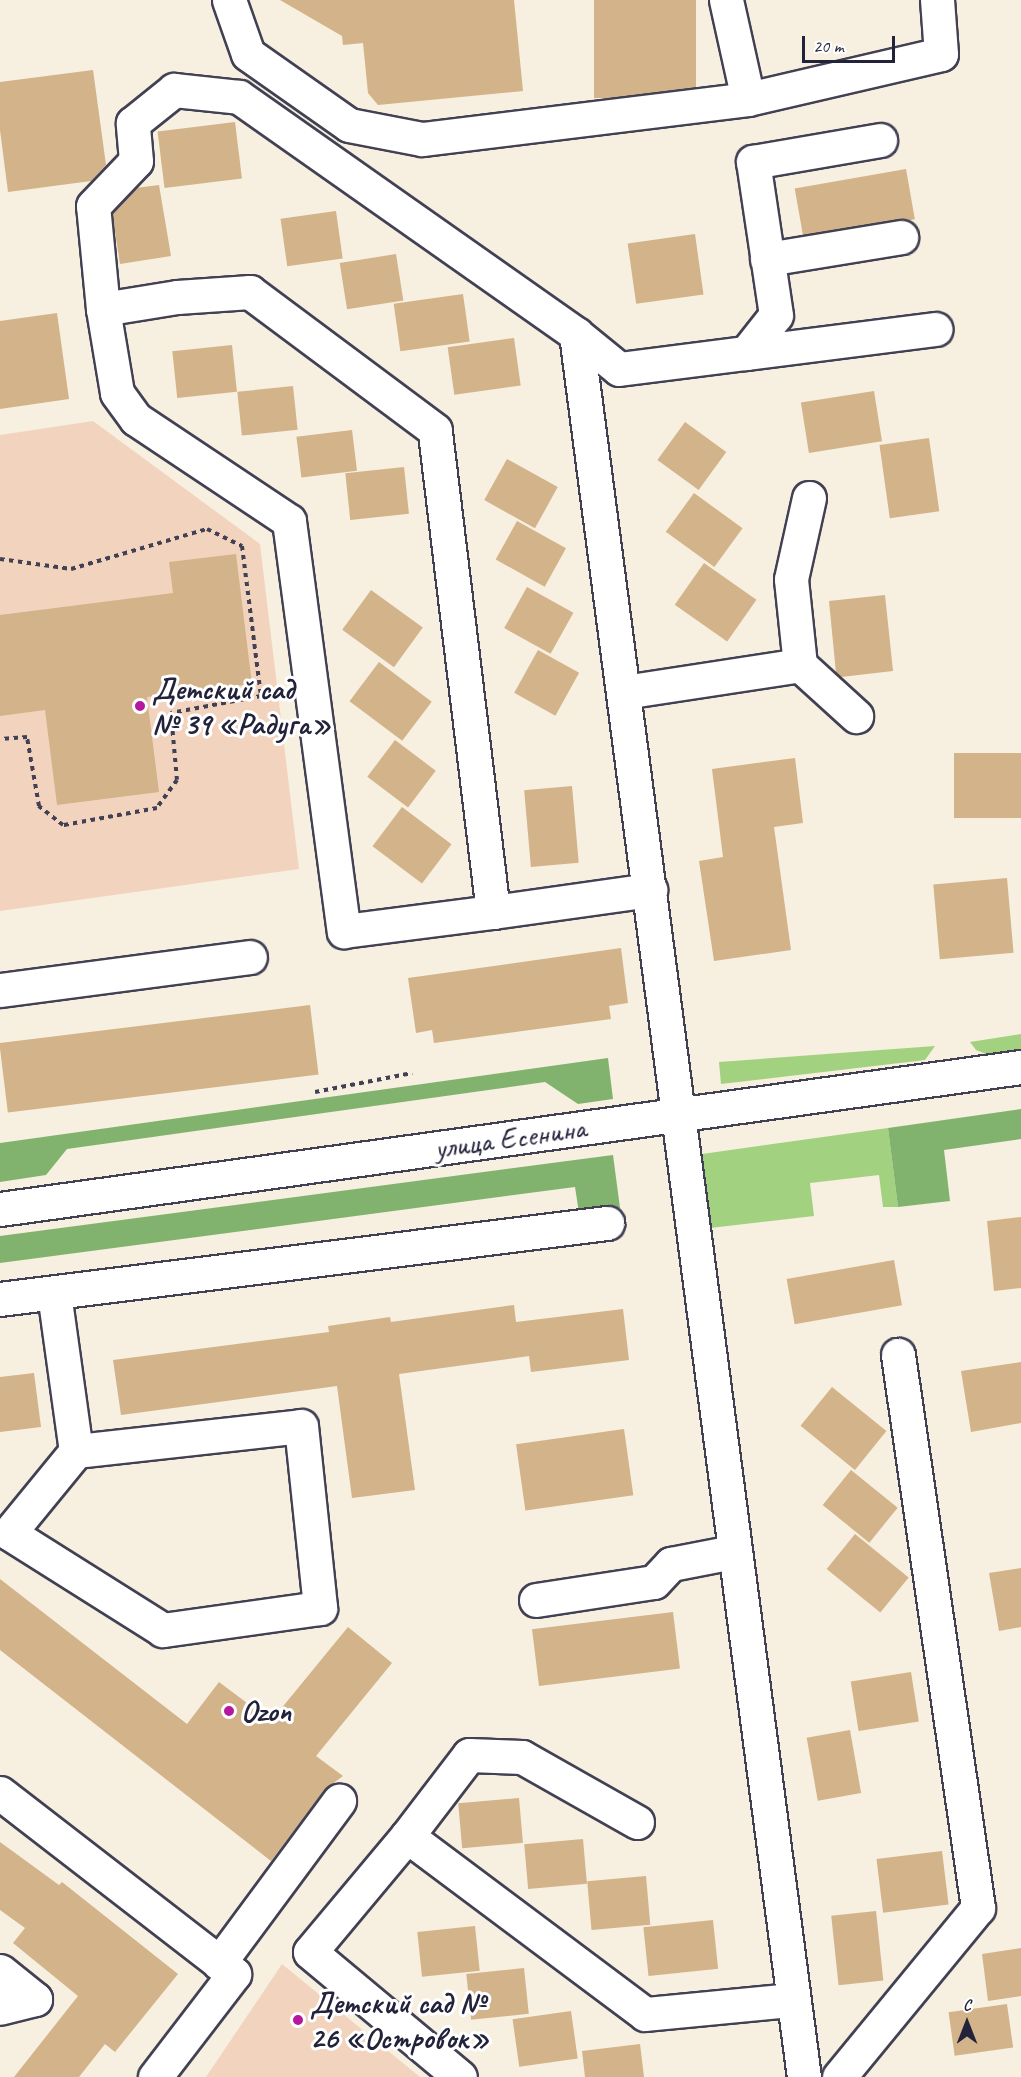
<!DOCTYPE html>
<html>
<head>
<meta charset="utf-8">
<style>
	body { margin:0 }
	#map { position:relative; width:1021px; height:2077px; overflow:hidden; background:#f7efdf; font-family:Caveat,sans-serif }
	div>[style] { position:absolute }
	.built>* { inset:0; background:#f2d4be }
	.green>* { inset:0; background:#a2d17f }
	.forest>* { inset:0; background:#81b36e }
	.building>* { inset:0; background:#d3b389; transform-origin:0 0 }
	.path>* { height:4px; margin-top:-2px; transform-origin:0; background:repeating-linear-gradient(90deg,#424154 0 4.5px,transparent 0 9px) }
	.roads { filter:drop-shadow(2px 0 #424154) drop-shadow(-2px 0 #424154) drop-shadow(0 2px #424154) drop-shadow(0 -2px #424154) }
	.minor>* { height:33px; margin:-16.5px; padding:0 16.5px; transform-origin:16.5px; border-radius:16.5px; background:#fff }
	.dots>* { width:16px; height:16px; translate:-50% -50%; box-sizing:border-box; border:3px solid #fff; border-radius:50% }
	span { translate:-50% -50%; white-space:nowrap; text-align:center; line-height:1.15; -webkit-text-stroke:6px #fff; paint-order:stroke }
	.poi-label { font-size:30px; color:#22223b; font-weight:700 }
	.left { translate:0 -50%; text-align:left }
	.street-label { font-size:30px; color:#22223b }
	.north { position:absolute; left:937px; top:1993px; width:60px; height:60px; -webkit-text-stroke:4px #fff; paint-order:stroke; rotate:0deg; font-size:16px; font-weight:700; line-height:24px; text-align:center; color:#22223b }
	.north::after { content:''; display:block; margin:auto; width:21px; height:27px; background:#22223b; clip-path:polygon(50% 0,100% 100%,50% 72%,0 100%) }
	.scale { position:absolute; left:802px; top:36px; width:93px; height:27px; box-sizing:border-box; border:3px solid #22223b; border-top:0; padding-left:8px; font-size:18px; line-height:21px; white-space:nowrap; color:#22223b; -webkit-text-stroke:4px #fff; paint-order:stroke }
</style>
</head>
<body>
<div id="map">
	<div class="built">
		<i style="clip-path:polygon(93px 421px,260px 544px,299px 869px,0 911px,0 435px)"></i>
		<i style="clip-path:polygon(282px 1964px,420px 2077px,206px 2077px)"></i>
	</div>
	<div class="green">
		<i style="clip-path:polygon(1021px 1034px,1021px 1049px,986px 1054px,976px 1050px,970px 1042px)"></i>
		<i style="clip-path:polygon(935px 1046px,925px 1060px,721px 1084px,719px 1062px)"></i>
		<i style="clip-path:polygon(888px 1128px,898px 1207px,883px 1207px,879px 1175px,810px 1183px,814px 1216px,710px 1228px,702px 1154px)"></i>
	</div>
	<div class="forest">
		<i style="clip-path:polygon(608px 1058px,613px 1099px,578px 1104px,545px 1082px,67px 1149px,46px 1175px,0 1182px,0 1143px)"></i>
		<i style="clip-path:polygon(1021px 1109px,1021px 1139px,944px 1150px,950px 1201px,898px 1207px,888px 1128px)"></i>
		<i style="clip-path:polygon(613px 1155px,620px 1208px,579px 1213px,575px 1187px,0 1263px,0 1236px)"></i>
	</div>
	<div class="building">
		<i style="clip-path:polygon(280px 0,514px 0,523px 91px,378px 105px,368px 93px,363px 43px,343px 45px,342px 36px)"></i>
		<i style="left:594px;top:0;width:102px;height:98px"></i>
		<i style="clip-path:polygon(93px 70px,106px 165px,91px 181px,8px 192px,0 130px,0 82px)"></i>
		<i style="left:235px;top:122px;width:57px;height:78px;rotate:83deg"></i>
		<i style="left:906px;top:169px;width:51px;height:113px;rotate:80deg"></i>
		<i style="clip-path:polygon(159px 185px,171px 256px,120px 264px,112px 213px,136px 188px)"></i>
		<i style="left:336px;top:211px;width:48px;height:56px;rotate:82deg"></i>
		<i style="left:695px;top:234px;width:61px;height:68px;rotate:82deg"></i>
		<i style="left:396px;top:254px;width:47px;height:57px;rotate:81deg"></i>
		<i style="left:463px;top:294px;width:48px;height:70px;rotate:82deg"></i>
		<i style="clip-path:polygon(57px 313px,69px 399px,0 409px,0 321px)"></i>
		<i style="left:514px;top:338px;width:48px;height:67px;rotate:82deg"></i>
		<i style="left:232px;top:345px;width:47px;height:60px;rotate:84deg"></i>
		<i style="left:293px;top:386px;width:44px;height:56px;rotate:84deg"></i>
		<i style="left:874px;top:391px;width:51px;height:74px;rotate:81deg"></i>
		<i style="left:685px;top:422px;width:51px;height:47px;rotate:36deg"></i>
		<i style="left:352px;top:430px;width:41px;height:56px;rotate:83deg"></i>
		<i style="left:929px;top:438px;width:74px;height:50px;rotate:82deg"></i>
		<i style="left:507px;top:459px;width:58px;height:47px;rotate:29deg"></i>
		<i style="left:404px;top:467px;width:47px;height:59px;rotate:84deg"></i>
		<i style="left:694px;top:493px;width:60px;height:48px;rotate:36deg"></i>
		<i style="left:517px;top:521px;width:56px;height:44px;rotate:29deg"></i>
		<i style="clip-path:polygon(236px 554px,252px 684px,147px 697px,159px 792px,57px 805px,45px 710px,0 716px,0 615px,173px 593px,169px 562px)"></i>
		<i style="left:704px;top:563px;width:64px;height:51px;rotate:35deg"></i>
		<i style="left:527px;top:587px;width:53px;height:47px;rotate:29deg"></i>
		<i style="left:371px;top:590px;width:64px;height:49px;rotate:36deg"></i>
		<i style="clip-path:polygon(885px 595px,893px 671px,841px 677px,836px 673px,829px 601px)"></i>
		<i style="left:538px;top:650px;width:47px;height:49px;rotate:29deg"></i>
		<i style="left:379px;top:662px;width:66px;height:49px;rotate:37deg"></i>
		<i style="left:395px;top:740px;width:51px;height:46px;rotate:37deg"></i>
		<i style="left:1021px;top:753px;width:65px;height:67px;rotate:90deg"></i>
		<i style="clip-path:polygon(795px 758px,803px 823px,774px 827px,791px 950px,714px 961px,699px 861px,723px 857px,712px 769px)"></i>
		<i style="left:572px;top:786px;width:77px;height:48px;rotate:85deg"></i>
		<i style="left:402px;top:807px;width:62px;height:49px;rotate:37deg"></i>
		<i style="left:1007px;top:878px;width:75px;height:74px;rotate:85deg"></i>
		<i style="clip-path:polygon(621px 948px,628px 1003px,609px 1006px,611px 1019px,434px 1043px,432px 1030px,416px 1033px,408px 978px)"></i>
		<i style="left:310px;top:1005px;width:70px;height:313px;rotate:83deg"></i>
		<i style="clip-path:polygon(1021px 1217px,1021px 1288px,994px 1291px,987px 1221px)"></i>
		<i style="left:894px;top:1260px;width:46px;height:109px;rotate:80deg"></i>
		<i style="clip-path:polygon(514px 1305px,516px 1322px,623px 1309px,629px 1360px,531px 1372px,529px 1356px,399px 1374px,415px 1490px,352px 1498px,337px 1386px,121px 1415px,113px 1360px,329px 1332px,328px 1326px,390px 1317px,391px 1322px)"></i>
		<i style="clip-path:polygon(1021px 1362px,1021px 1423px,971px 1432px,961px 1371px)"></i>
		<i style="clip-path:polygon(34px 1373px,41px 1427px,0 1432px,0 1377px)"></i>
		<i style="left:832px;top:1387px;width:70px;height:50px;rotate:39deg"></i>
		<i style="left:624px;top:1429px;width:67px;height:109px;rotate:82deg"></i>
		<i style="left:851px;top:1470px;width:60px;height:45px;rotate:39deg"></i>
		<i style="left:855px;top:1534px;width:69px;height:45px;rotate:39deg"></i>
		<i style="clip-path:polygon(1021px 1568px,1021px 1627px,999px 1631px,989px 1573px)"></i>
		<i style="clip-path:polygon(0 1579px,187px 1724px,219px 1682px,271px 1721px,348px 1627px,392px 1663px,316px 1756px,343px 1776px,324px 1790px,271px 1861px,0 1650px)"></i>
		<i style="left:673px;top:1612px;width:57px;height:142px;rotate:83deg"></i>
		<i style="left:911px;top:1672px;width:50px;height:61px;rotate:81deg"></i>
		<i style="left:850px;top:1730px;width:64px;height:44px;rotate:80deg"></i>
		<i style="left:519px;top:1798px;width:45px;height:61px;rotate:85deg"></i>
		<i style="left:583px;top:1839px;width:45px;height:59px;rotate:85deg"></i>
		<i style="clip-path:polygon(0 1842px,59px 1885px,62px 1882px,178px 1974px,115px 2052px,105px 2044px,79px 2077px,14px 2077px,78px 1996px,13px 1943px,25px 1928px,0 1910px)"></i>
		<i style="left:942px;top:1851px;width:54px;height:66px;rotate:83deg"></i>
		<i style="left:646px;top:1876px;width:49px;height:59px;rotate:85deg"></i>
		<i style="left:876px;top:1911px;width:70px;height:45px;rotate:84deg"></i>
		<i style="left:713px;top:1920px;width:49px;height:70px;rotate:84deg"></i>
		<i style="left:475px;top:1926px;width:45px;height:58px;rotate:84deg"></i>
		<i style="clip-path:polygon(1021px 1948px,1021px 1996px,988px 2001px,982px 1954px)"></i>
		<i style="left:524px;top:1968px;width:46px;height:58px;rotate:84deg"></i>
		<i style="left:1007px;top:2004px;width:44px;height:59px;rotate:82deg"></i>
		<i style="left:571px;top:2011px;width:48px;height:59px;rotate:82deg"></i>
		<i style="clip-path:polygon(640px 2044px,644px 2077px,585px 2077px,582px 2051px)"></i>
	</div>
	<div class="path">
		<i style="left:0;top:559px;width:72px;rotate:8deg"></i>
		<i style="left:71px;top:569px;width:142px;rotate:-16.4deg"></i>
		<i style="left:207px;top:529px;width:39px;rotate:26deg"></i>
		<i style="left:242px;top:546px;width:151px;rotate:82.8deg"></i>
		<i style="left:261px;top:696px;width:92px;rotate:169.3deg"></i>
		<i style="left:171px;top:713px;width:67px;rotate:84.9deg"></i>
		<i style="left:177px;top:780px;width:34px;rotate:126deg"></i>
		<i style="left:157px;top:808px;width:96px;rotate:169.7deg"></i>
		<i style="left:63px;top:825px;width:31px;rotate:-142deg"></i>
		<i style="left:39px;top:806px;width:70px;rotate:-99.9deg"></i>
		<i style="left:27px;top:737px;width:27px;rotate:176deg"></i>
		<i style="left:315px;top:1092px;width:99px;rotate:-11.1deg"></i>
	</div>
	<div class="roads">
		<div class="minor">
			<i style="left:229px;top:0;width:57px;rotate:70.6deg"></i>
			<i style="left:248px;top:54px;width:123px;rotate:35.1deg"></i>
			<i style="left:349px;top:125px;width:74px;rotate:10.9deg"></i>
			<i style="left:422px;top:139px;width:328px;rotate:-7deg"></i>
			<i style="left:748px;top:99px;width:198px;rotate:-13.1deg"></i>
			<i style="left:941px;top:54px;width:54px;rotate:-94.2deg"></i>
			<i style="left:726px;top:0;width:101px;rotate:77.5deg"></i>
			<i style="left:767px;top:259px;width:136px;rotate:-9.3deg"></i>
			<i style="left:103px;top:309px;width:103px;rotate:-95.5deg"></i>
			<i style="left:93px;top:206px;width:62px;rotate:-46.3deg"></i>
			<i style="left:136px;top:161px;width:38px;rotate:-95deg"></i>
			<i style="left:133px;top:123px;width:53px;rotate:-38.8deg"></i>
			<i style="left:174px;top:90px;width:65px;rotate:6.1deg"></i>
			<i style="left:239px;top:97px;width:412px;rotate:35.1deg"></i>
			<i style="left:576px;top:334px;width:55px;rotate:39.1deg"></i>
			<i style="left:619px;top:369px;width:128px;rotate:-7.2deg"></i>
			<i style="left:746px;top:353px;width:48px;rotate:-51.7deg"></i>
			<i style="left:776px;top:315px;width:155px;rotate:-98.5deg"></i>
			<i style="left:753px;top:162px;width:129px;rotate:-9.8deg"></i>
			<i style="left:576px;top:334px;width:1758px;rotate:82.55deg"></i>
			<i style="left:746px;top:353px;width:191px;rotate:-7.2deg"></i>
			<i style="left:800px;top:665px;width:76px;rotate:42.3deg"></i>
			<i style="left:624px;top:692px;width:178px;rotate:-8.7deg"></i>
			<i style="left:800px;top:665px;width:86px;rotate:-96deg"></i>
			<i style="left:791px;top:579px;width:83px;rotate:-77.5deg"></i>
			<i style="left:493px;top:912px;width:485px;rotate:-96.9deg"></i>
			<i style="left:435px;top:430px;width:231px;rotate:-143.3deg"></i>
			<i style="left:250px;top:292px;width:73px;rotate:176.1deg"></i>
			<i style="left:177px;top:297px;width:75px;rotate:170.8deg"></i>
			<i style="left:103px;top:309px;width:85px;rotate:80.5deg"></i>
			<i style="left:117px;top:393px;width:32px;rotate:54deg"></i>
			<i style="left:136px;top:419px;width:184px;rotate:33.7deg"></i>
			<i style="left:289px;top:521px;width:414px;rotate:82.4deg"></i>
			<i style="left:344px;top:931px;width:150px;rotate:-7.3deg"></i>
			<i style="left:493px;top:912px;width:159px;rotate:-8deg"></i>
			<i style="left:0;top:990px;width:252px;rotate:-7.5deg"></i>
			<i style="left:0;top:1209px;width:1031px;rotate:-7.92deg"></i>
			<i style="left:54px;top:1293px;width:160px;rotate:82.1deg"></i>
			<i style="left:76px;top:1451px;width:226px;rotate:-6.3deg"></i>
			<i style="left:301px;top:1426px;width:183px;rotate:84deg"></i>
			<i style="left:320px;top:1608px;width:159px;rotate:172deg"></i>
			<i style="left:163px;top:1630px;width:182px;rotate:-147.8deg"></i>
			<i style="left:9px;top:1533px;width:106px;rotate:-50.7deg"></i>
			<i style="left:0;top:1299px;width:612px;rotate:-7.14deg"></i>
			<i style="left:536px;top:1600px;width:119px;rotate:-8.7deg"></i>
			<i style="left:654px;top:1582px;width:25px;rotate:-47deg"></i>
			<i style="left:671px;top:1564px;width:63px;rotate:-11deg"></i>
			<i style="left:0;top:1793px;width:296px;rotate:37.7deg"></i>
			<i style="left:234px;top:1974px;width:130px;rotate:127.5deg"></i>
			<i style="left:637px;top:1822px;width:132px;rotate:-150.5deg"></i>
			<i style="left:522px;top:1757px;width:53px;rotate:-177.8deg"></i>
			<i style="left:469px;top:1755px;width:102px;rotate:127.4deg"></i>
			<i style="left:407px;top:1836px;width:297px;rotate:36.8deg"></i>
			<i style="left:645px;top:2014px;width:147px;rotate:-5.5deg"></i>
			<i style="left:407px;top:1836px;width:151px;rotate:129.9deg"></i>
			<i style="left:310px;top:1952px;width:195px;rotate:39.8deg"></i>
			<i style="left:219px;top:1963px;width:202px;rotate:-53.5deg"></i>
			<i style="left:0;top:1971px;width:45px;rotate:38.7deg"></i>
			<i style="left:35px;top:1999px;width:36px;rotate:166deg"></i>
			<i style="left:839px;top:2077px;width:219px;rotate:-50.6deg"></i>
			<i style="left:978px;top:1908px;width:559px;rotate:-98.23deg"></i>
		</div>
	</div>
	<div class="dots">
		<i style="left:140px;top:706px;background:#b5179e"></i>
		<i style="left:229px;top:1711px;background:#b5179e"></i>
		<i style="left:298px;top:2020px;background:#b5179e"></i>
	</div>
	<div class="poi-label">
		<span class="left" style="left:152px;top:706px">Детский сад<br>№ 39 «Радуга»</span>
		<span class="left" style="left:241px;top:1711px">Ozon</span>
		<span class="left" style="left:310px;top:2020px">Детский сад №<br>26 «Островок»</span>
	</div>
	<div class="street-label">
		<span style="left:510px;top:1138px;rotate:-8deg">улица Есенина</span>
	</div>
	<div class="north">С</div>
	<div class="scale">20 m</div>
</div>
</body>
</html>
